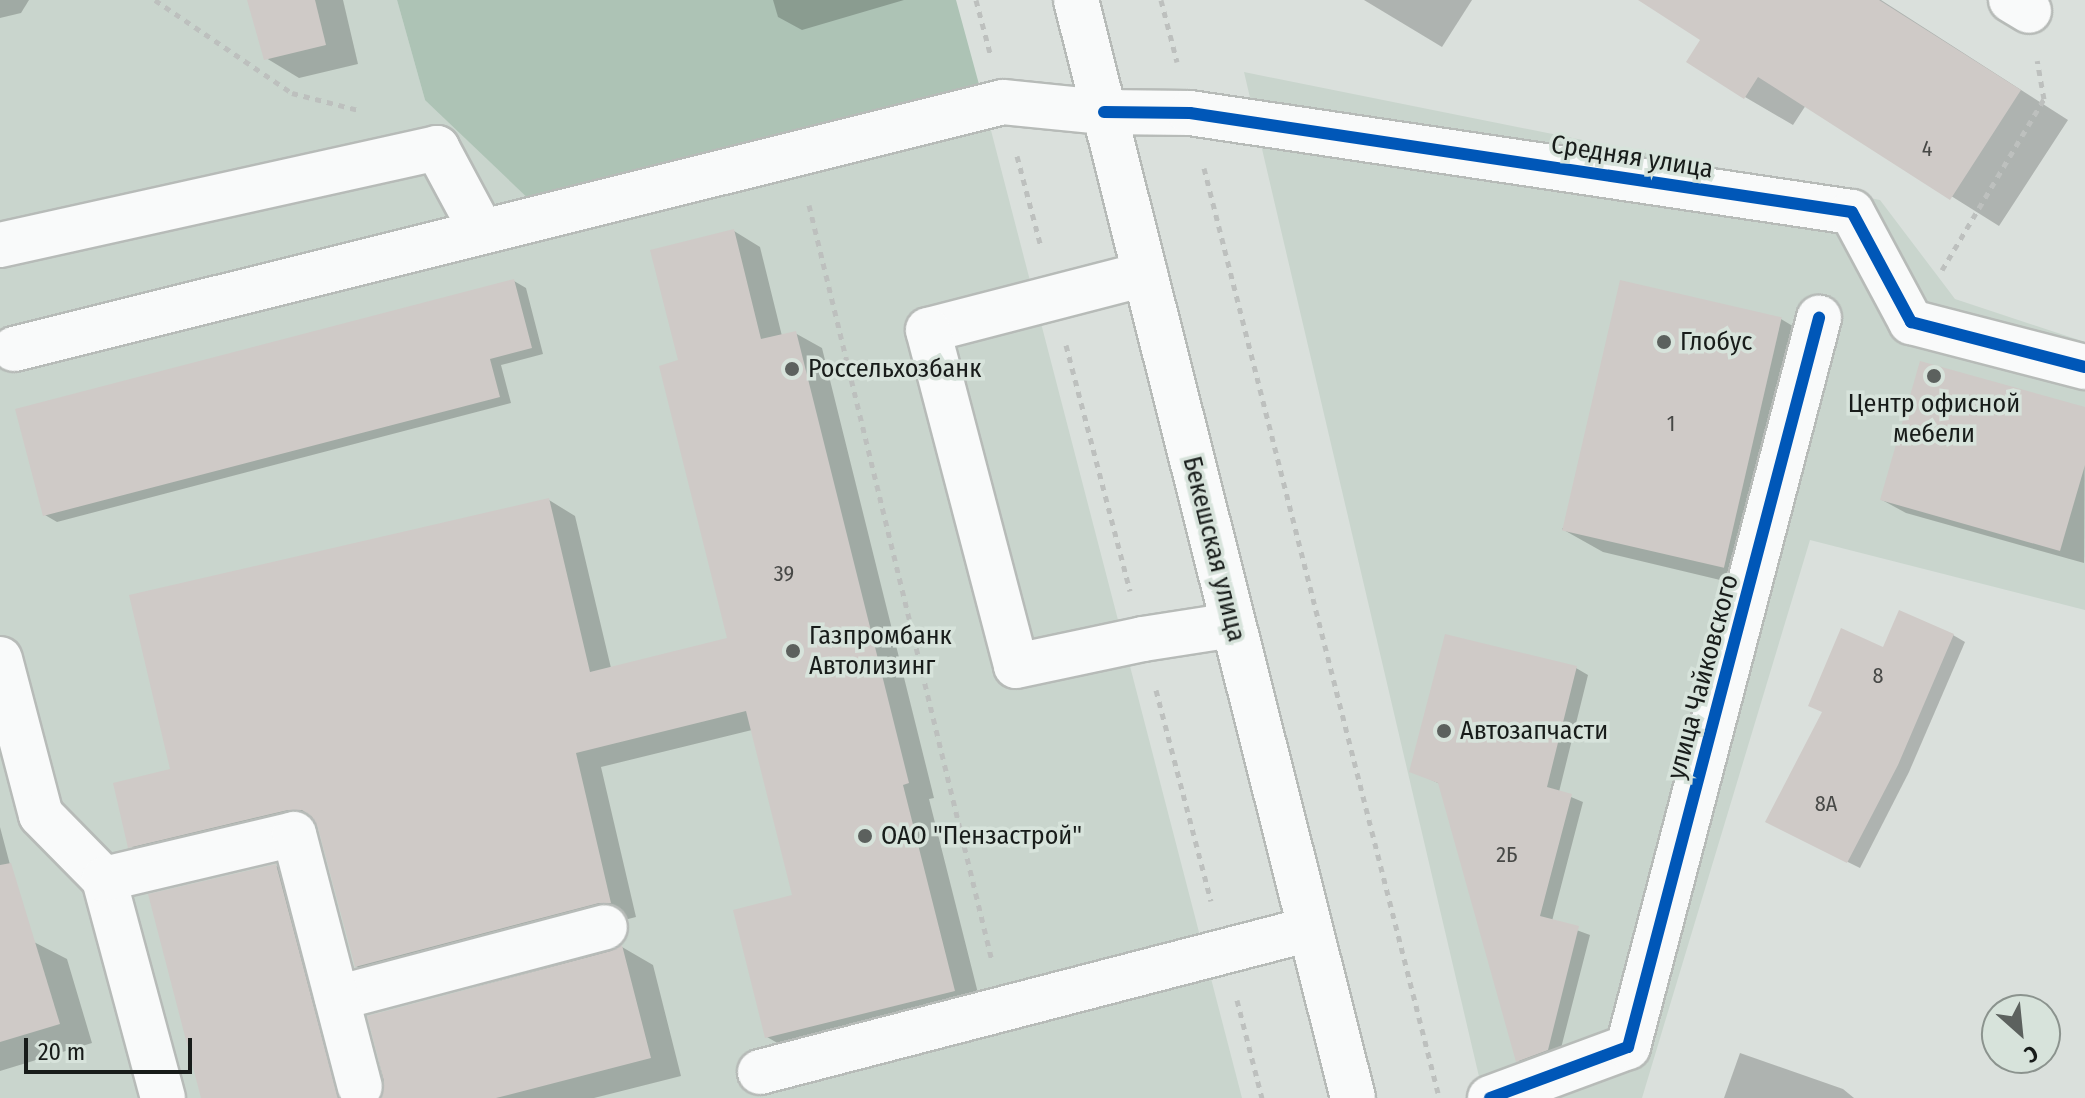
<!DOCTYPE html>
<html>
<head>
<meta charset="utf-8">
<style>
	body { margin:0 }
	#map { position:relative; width:2085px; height:1098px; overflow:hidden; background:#dae0dc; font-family:"Fira Sans Condensed",sans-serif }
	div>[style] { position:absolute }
	.built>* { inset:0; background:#c9d5cd }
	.forest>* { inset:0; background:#adc3b5 }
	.shadow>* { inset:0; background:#0003 }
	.building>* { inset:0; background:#cfcac7; transform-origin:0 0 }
	.path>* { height:5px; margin-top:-2.5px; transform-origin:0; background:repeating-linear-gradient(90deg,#bdc0be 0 6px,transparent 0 12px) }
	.roads { filter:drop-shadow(2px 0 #b7bbb8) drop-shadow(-2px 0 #b7bbb8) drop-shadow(0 2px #b7bbb8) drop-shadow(0 -2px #b7bbb8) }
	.minor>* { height:44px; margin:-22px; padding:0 22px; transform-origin:22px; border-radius:22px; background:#f9fafa }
	.major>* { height:44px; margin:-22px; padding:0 22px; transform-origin:22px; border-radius:22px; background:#f9fafa }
	.cycleway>* { height:12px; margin:-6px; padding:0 6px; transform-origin:6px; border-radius:6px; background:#0057b8 }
	.dots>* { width:22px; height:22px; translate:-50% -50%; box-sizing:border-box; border:4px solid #d7e3db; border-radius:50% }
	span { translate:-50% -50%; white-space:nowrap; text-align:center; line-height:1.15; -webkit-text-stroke:7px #d7e3db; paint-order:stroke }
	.number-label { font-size:22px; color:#474846 }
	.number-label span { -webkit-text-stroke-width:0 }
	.street-label { font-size:26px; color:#181c1a }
	.poi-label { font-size:26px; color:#181c1a }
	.left { translate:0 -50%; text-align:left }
	.north { position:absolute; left:1981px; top:994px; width:80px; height:80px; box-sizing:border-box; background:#d7e3db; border:2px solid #8b938e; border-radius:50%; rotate:153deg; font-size:22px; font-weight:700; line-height:32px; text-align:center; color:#181c1a }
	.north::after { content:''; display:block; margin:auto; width:28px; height:36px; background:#5c615e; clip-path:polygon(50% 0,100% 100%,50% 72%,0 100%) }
	.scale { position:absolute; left:24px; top:1038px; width:168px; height:36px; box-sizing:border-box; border:4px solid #181c1a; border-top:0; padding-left:10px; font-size:24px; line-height:28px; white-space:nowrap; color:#181c1a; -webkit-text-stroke:6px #d7e3db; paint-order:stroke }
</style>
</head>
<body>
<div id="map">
	<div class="built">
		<i style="clip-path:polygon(0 0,397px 0,425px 100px,980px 88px,1242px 1098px,0 1098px)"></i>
		<i style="clip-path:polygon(1244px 72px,1880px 200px,1955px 299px,2085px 342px,2085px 610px,1810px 540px,1642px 1098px,1484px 1098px)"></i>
	</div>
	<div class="forest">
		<i style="clip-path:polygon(397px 0,956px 0,980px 88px,534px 204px,425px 100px)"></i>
	</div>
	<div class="shadow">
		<i style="clip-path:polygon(0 0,29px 0,21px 13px,0 18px)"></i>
		<i style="clip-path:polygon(249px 0,343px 0,358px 64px,299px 78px,266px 58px)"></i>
		<i style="clip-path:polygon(773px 0,904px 0,802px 30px,778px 17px)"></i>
		<i style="clip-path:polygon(1364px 0,1472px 0,1442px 47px)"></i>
		<i style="clip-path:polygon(1641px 0,1881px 0,2068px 120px,1999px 226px,1806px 105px,1793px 125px,1745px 97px,1702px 39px)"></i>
		<i style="clip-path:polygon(734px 231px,760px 247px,782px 336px,795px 333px,822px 348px,934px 798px,929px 799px,981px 1005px,793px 1052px,767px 1037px,794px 896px,752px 730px,601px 767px,636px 917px,383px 981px,356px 966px,320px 827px,316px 824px,156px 861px,130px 846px,172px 771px,549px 500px,575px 516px,611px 668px,730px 639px,680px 362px)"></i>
		<i style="clip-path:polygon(514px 281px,526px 288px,543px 354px,501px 365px,511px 403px,57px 522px,45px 515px)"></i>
		<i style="clip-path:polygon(1781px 319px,1821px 343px,1762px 590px,1603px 552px,1562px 529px)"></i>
		<i style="clip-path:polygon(2085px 409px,2084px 563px,1906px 513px,1882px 500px)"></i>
		<i style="clip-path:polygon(1953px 635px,1965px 642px,1909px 772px,1860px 868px,1779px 828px,1824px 713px,1884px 649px)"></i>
		<i style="clip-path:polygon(1576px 668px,1588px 675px,1559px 792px,1583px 802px,1552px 921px,1590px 935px,1559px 1056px,1530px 1067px,1518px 1060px,1440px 784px,1412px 771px)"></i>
		<i style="clip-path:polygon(0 827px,30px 940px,67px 959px,92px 1043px,0 1071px)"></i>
		<i style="clip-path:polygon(276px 866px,307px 884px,363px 1098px,203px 1098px)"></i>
		<i style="clip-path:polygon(622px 947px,653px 965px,681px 1076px,594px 1098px,384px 1098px,386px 1093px,370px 1017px)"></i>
		<i style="clip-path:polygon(1740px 1053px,1843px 1089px,1854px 1098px,1724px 1098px)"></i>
	</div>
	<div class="building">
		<i style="clip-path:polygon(247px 0,315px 0,326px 45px,264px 60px)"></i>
		<i style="clip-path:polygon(1638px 0,1879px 0,2021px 90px,1950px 200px,1758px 77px,1744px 99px,1686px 62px,1700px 40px)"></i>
		<i style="clip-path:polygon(734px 229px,761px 339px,796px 331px,909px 783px,903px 785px,955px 991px,765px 1038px,733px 910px,792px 895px,746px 711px,576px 753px,611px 903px,599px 903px,355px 967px,318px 828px,312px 817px,302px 810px,288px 810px,128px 848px,113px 783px,170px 769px,129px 595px,549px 498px,590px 672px,727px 638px,659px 366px,678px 360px,650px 250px)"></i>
		<i style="clip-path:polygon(514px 279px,532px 348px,490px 359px,500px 397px,43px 516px,15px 409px)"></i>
		<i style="left:1620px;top:280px;width:166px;height:257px;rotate:13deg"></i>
		<i style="clip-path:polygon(1920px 361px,2085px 407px,2085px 465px,2060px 551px,1880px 500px)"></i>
		<i style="clip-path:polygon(1899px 610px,1954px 634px,1898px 765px,1847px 863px,1765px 822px,1822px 712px,1808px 706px,1841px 628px,1883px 647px)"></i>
		<i style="clip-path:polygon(1445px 634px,1577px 666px,1547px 787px,1572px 794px,1540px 916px,1579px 926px,1548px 1050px,1516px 1062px,1438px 783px,1409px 772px)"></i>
		<i style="clip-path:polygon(11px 863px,60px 1024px,0 1042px,0 865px)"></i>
		<i style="clip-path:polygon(276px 864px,338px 1098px,201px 1098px,148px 894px)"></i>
		<i style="clip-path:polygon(622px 945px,651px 1058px,496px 1098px,382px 1098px,384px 1081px,367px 1016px,611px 951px)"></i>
	</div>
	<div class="path">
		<i style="left:155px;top:0;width:166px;rotate:34.2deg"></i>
		<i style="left:292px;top:93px;width:68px;rotate:14.4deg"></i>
		<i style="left:976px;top:0;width:55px;rotate:75.2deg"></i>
		<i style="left:1161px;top:0;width:64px;rotate:75.5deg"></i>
		<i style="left:1017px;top:156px;width:94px;rotate:75.2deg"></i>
		<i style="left:1204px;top:168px;width:954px;rotate:75.8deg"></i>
		<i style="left:809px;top:205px;width:778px;rotate:76.39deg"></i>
		<i style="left:1942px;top:270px;width:199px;rotate:-59.2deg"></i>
		<i style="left:2044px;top:99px;width:39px;rotate:-100deg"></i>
		<i style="left:1066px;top:345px;width:254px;rotate:75.4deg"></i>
		<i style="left:1156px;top:690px;width:218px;rotate:75.4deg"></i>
		<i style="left:1237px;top:1000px;width:101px;rotate:75.7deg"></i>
	</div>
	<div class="roads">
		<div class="minor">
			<i style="left:2011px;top:0;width:21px;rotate:31deg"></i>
			<i style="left:0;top:245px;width:448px;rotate:-12.5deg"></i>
			<i style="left:437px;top:148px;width:95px;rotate:61.8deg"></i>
			<i style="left:1145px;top:274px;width:224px;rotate:165.5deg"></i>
			<i style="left:928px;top:330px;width:347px;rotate:75.3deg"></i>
			<i style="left:1016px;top:666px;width:130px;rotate:-12deg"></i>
			<i style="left:1143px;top:639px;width:91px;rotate:-8.8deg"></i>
			<i style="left:14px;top:349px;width:1019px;rotate:-14.02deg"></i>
			<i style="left:1003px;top:102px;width:101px;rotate:5.7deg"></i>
			<i style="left:1104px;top:112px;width:86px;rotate:0.7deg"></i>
			<i style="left:1190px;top:113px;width:669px;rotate:8.51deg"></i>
			<i style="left:1852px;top:212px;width:125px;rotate:61.8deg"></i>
			<i style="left:1911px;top:322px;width:180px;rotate:14.5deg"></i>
			<i style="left:0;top:659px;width:161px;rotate:75.3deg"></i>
			<i style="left:41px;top:815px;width:90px;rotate:45.5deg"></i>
			<i style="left:337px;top:998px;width:277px;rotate:-14.8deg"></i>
			<i style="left:760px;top:1072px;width:568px;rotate:-14.57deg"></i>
			<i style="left:163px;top:1098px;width:227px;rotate:-105.1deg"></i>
			<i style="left:104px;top:879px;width:195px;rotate:-13.3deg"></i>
			<i style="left:294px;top:834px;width:261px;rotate:75.4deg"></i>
			<i style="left:1490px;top:1098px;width:147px;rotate:-20.3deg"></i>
			<i style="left:1628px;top:1047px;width:754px;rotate:-75.32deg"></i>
		</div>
		<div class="major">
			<i style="left:1076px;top:0;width:1132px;rotate:75.84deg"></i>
		</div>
	</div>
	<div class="cycleway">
		<i style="left:1104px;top:112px;width:86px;rotate:0.7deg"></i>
		<i style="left:1190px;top:113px;width:669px;rotate:8.51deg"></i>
		<i style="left:1852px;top:212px;width:125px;rotate:61.8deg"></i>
		<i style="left:1911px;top:322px;width:180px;rotate:14.5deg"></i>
		<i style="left:1490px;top:1098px;width:147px;rotate:-20.3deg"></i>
		<i style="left:1628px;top:1047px;width:754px;rotate:-75.32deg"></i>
	</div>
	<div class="dots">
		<i style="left:1664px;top:342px;background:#5c615e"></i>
		<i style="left:792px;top:369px;background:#5c615e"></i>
		<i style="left:1934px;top:376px;background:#5c615e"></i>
		<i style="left:793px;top:651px;background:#5c615e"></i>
		<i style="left:1444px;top:731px;background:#5c615e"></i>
		<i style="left:865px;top:836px;background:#5c615e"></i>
	</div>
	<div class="number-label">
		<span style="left:1927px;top:149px">4</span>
		<span style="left:1671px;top:424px">1</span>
		<span style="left:784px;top:574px">39</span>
		<span style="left:1878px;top:676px">8</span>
		<span style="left:1826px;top:804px">8А</span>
		<span style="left:1507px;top:855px">2Б</span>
	</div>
	<div class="street-label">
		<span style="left:1632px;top:157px;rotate:9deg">Средняя улица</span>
		<span style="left:1214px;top:549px;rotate:76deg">Бекешская улица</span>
		<span style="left:1703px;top:677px;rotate:-75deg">улица Чайковского</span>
	</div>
	<div class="poi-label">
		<span class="left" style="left:1680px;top:342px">Глобус</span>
		<span class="left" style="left:808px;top:369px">Россельхозбанк</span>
		<span style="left:1934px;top:419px">Центр офисной<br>мебели</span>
		<span class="left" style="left:809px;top:651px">Газпромбанк<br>Автолизинг</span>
		<span class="left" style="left:1460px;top:731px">Автозапчасти</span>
		<span class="left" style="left:881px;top:836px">ОАО "Пензастрой"</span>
	</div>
	<div class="north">С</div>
	<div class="scale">20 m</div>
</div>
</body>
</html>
